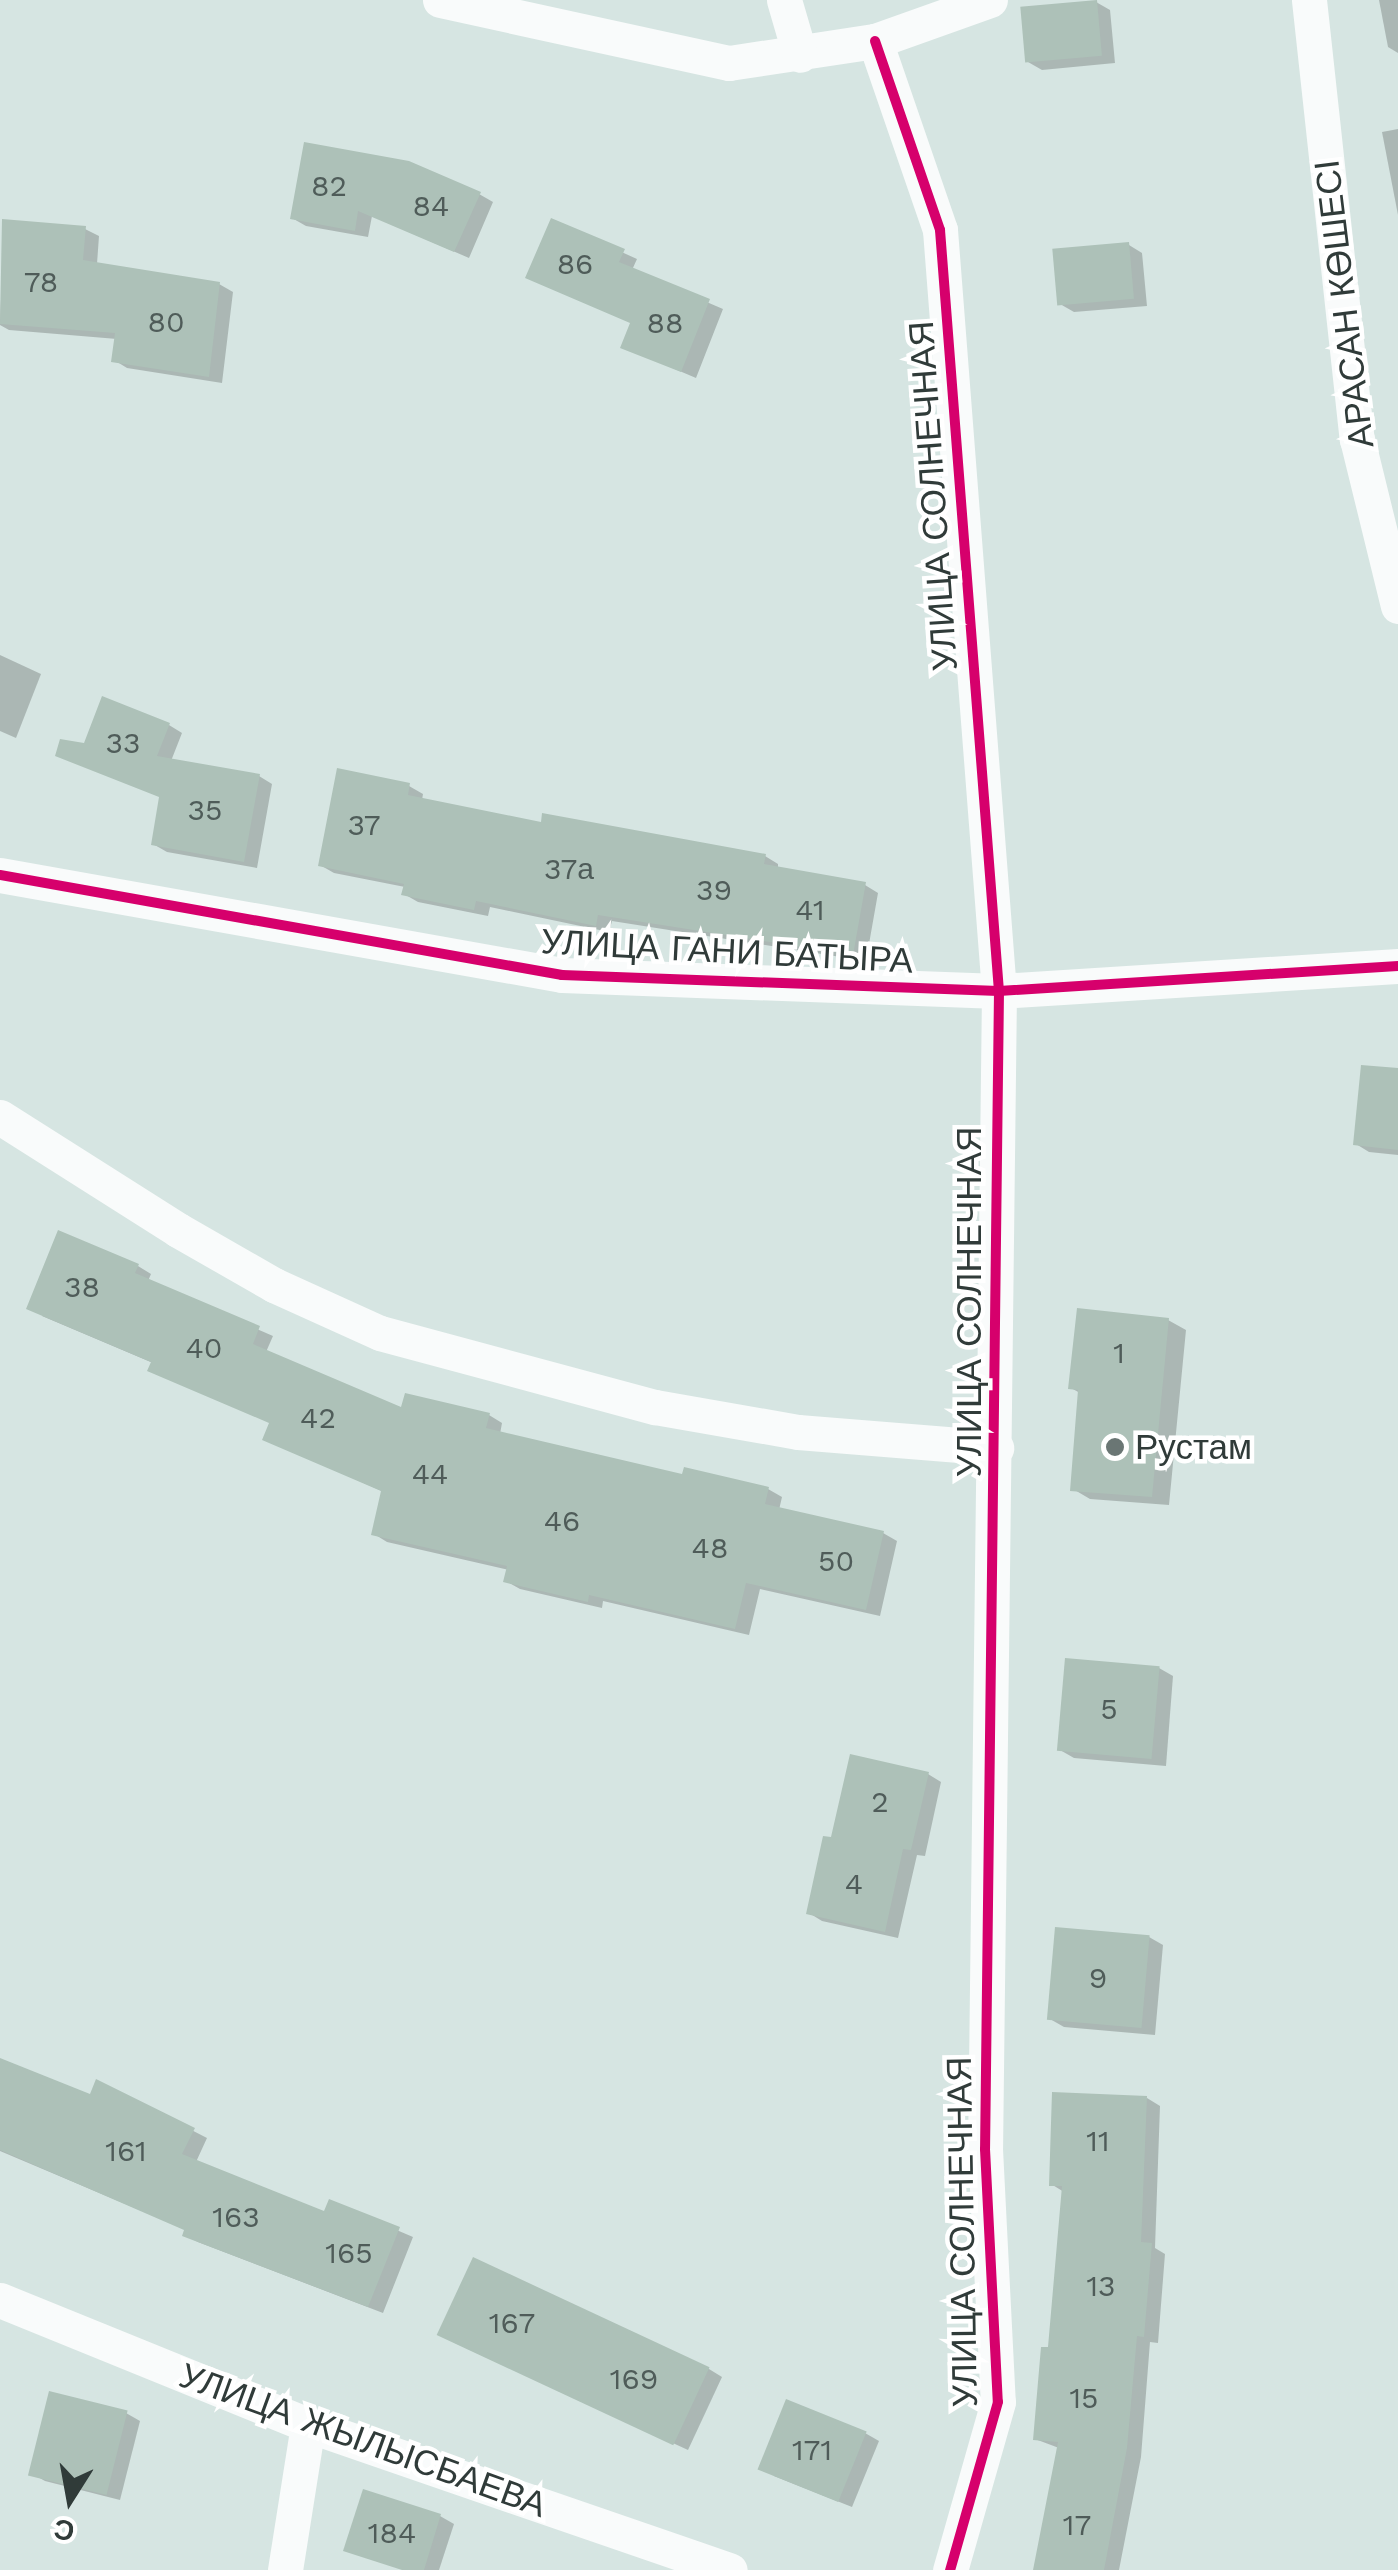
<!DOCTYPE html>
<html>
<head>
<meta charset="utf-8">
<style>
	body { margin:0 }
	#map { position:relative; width:1398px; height:2570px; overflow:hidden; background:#d6e5e2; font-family:"Work Sans",sans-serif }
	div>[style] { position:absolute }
	.shadow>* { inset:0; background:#0003 }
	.building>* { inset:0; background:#adc1b8; transform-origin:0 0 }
	.street>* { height:35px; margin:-17.5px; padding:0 17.5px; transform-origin:17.5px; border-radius:17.5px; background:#f9fbfb }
	.cycleway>* { height:10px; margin:-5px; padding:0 5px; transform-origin:5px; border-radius:5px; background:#d6006c }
	.dots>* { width:28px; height:28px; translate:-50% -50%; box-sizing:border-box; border:5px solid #fff; border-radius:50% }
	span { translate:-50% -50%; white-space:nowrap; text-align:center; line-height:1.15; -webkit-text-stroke:9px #fff; paint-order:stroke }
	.number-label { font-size:30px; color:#4f5c59 }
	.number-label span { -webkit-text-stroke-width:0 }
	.street-label { font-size:35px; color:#303b39 }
	.poi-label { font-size:35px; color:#303b39 }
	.left { translate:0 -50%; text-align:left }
	.north { position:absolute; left:20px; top:2450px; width:100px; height:100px; -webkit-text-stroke:8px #fff; paint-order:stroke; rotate:191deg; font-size:28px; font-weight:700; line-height:40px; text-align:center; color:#303b39 }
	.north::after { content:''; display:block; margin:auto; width:35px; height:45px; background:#303b39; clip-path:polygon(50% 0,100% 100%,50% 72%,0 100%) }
</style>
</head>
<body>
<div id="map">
	<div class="shadow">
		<i style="clip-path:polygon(1379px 0,1398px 0,1398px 53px,1388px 47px)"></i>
		<i style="clip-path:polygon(1096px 2px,1110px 10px,1115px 63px,1042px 70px,1028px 62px)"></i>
		<i style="clip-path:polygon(1398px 129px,1398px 215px,1382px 132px)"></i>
		<i style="clip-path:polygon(479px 194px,493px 202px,469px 258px,372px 216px,368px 237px,306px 226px,292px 218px)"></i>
		<i style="clip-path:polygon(553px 221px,637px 259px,632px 270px,723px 309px,696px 378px,623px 347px,632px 324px)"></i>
		<i style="clip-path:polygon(4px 222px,85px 229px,99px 236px,97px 264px,219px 284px,233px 292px,222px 383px,127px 368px,114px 360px,117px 339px,9px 330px,0 325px)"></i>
		<i style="clip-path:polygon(1129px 245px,1142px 253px,1147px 306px,1074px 312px,1060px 304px)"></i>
		<i style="clip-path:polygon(0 655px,41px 674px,16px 738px,0 731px)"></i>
		<i style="clip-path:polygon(169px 725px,182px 733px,171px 761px,259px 776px,272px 784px,257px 868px,167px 852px,153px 844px,162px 798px,85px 746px)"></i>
		<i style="clip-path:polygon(409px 786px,423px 794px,422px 800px,542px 825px,765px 856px,778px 864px,778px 869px,865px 885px,878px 893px,866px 961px,612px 921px,609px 932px,490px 907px,488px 916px,418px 902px,404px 894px,405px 887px,334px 873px,320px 865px)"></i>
		<i style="clip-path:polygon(1398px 1071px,1398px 1155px,1369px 1152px,1356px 1144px)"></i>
		<i style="clip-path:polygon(138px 1266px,151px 1274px,148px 1281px,273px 1336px,266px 1352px,403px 1410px,489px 1415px,502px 1423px,500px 1434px,684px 1477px,768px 1489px,782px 1497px,779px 1510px,883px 1533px,897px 1541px,880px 1616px,760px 1589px,749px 1635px,603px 1601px,602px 1608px,520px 1589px,506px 1581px,509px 1570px,387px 1542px,374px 1534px,384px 1492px,265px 1439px,271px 1423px,153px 1363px,42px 1316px)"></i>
		<i style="clip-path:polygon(1168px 1320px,1186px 1330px,1169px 1505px,1090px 1499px,1073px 1489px,1080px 1393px,1071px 1388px)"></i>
		<i style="clip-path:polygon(1159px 1668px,1173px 1676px,1166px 1766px,1074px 1758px,1060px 1750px)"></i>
		<i style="clip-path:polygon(928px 1774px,941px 1782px,925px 1856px,917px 1855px,898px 1938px,822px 1921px,809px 1913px,833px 1840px)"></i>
		<i style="clip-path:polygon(1149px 1937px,1163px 1945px,1155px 2035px,1064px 2027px,1050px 2019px)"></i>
		<i style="clip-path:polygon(0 2063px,92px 2097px,98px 2082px,207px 2138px,196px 2162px,326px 2215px,331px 2202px,413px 2237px,383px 2313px,198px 2242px,185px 2235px,187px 2230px,0 2151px)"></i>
		<i style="clip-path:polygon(1147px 2098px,1160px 2106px,1155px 2248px,1165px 2254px,1158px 2343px,1150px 2342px,1141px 2457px,1119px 2570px,1036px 2570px,1059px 2448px,1035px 2439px,1051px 2350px,1064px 2192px,1051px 2184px)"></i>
		<i style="clip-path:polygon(453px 2342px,709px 2369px,722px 2377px,688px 2450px)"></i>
		<i style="clip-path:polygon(51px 2394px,126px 2413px,140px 2421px,120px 2500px,45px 2481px,31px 2473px)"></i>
		<i style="clip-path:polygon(865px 2433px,879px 2441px,852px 2507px,774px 2476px)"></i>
		<i style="clip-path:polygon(440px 2516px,454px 2524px,439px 2570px,410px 2570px,346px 2550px)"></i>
	</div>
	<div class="building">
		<i style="left:1097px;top:0;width:56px;height:77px;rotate:85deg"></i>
		<i style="clip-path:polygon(304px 142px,409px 161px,481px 192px,454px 252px,358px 211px,355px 231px,290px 219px)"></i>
		<i style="clip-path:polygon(551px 218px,625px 249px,619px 262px,710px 299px,681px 372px,620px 348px,630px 323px,525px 278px)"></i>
		<i style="clip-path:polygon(2px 219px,86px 226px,83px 260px,220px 282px,209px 377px,111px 362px,115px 333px,0 324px)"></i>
		<i style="left:1129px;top:242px;width:57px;height:77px;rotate:85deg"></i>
		<i style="clip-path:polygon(102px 696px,170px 723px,157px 756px,260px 774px,244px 862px,151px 845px,159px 797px,55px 756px,60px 739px,84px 743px)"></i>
		<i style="clip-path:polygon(337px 768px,410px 783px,408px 795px,541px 822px,542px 813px,766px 854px,764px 864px,866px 882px,853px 955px,598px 915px,596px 926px,476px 901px,474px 910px,401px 895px,404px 884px,318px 866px)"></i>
		<i style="clip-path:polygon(1361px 1065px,1398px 1068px,1398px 1150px,1353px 1145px)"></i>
		<i style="clip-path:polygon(58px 1230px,139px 1264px,135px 1273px,260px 1326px,253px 1344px,401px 1407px,405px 1393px,490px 1413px,486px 1428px,682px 1474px,684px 1467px,769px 1487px,765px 1504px,884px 1531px,866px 1610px,746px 1583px,735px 1629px,589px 1595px,588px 1602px,503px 1582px,507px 1566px,371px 1535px,381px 1491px,262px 1440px,269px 1423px,147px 1371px,151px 1362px,26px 1309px)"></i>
		<i style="clip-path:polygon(1077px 1308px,1169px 1318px,1152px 1497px,1070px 1491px,1078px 1390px,1068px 1389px)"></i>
		<i style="left:1065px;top:1658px;width:95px;height:93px;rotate:5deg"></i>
		<i style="clip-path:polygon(850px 1754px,929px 1772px,911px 1850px,903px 1849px,885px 1932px,806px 1914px,823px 1836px,831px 1837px)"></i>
		<i style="left:1055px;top:1927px;width:95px;height:93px;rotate:5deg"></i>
		<i style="clip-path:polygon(0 2058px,90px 2094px,96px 2079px,195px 2128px,182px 2154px,324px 2211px,329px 2199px,400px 2227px,368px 2307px,182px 2236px,184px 2230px,0 2150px)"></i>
		<i style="clip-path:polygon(1052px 2092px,1147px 2096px,1141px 2242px,1152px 2243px,1144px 2337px,1137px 2336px,1127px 2448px,1104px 2570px,1033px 2570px,1058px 2442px,1033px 2440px,1041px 2347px,1048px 2347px,1062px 2186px,1049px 2186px)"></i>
		<i style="left:473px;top:2257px;width:261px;height:86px;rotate:25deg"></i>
		<i style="left:49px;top:2391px;width:81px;height:87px;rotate:14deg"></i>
		<i style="left:786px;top:2399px;width:87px;height:76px;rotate:22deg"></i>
		<i style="clip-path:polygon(363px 2489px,441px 2514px,424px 2570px,402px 2570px,343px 2551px)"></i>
	</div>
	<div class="street">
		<i style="left:440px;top:0;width:296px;rotate:12.3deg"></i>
		<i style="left:729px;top:63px;width:148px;rotate:-8.6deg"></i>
		<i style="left:875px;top:41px;width:122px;rotate:-19.6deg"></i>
		<i style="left:784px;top:0;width:57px;rotate:73.8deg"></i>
		<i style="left:1309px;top:0;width:442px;rotate:83.8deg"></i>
		<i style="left:1357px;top:439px;width:172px;rotate:76.2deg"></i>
		<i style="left:875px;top:41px;width:200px;rotate:71deg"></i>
		<i style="left:940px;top:230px;width:763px;rotate:85.57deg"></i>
		<i style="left:999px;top:991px;width:1158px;rotate:90.69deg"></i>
		<i style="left:985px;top:2149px;width:253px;rotate:87.1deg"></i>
		<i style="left:998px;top:2402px;width:175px;rotate:105.9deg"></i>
		<i style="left:0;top:875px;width:571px;rotate:10.09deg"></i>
		<i style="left:562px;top:975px;width:437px;rotate:2.1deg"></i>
		<i style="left:999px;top:991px;width:400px;rotate:-3.6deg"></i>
		<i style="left:0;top:1117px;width:211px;rotate:32.4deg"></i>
		<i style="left:178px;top:1230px;width:111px;rotate:29.8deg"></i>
		<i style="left:274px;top:1285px;width:116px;rotate:24.4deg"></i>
		<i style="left:380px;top:1333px;width:285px;rotate:15.1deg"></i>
		<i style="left:655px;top:1407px;width:145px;rotate:9.9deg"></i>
		<i style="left:798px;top:1432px;width:199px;rotate:4.6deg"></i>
		<i style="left:0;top:2300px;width:332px;rotate:22.1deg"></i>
		<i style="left:308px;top:2425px;width:446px;rotate:19deg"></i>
		<i style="left:285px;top:2570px;width:147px;rotate:-81deg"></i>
	</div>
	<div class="cycleway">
		<i style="left:875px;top:41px;width:200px;rotate:71deg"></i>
		<i style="left:940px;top:230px;width:763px;rotate:85.57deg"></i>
		<i style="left:999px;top:991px;width:1158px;rotate:90.69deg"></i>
		<i style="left:985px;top:2149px;width:253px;rotate:87.1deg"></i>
		<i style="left:998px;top:2402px;width:175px;rotate:105.9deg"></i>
		<i style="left:0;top:875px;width:571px;rotate:10.09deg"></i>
		<i style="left:562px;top:975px;width:437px;rotate:2.1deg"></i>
		<i style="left:999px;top:991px;width:400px;rotate:-3.6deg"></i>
	</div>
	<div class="dots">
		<i style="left:1115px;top:1447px;background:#6a7674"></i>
	</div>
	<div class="number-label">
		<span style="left:329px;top:186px">82</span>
		<span style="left:431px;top:206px">84</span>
		<span style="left:575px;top:264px">86</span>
		<span style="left:41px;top:282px">78</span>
		<span style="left:166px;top:322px">80</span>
		<span style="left:665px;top:323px">88</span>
		<span style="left:123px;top:743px">33</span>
		<span style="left:205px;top:810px">35</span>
		<span style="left:364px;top:825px">37</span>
		<span style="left:569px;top:869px">37а</span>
		<span style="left:714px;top:890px">39</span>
		<span style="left:810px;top:910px">41</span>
		<span style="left:82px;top:1287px">38</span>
		<span style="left:204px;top:1348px">40</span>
		<span style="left:1119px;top:1353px">1</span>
		<span style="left:318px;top:1418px">42</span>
		<span style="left:430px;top:1474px">44</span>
		<span style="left:562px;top:1521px">46</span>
		<span style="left:710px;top:1548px">48</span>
		<span style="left:836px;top:1561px">50</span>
		<span style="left:1109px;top:1709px">5</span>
		<span style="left:880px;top:1802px">2</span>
		<span style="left:854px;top:1884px">4</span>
		<span style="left:1098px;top:1978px">9</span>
		<span style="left:1098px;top:2141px">11</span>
		<span style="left:126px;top:2151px">161</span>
		<span style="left:236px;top:2217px">163</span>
		<span style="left:349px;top:2253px">165</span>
		<span style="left:1101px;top:2286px">13</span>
		<span style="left:512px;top:2323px">167</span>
		<span style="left:634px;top:2379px">169</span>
		<span style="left:1084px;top:2398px">15</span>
		<span style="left:812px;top:2450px">171</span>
		<span style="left:1077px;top:2525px">17</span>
		<span style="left:392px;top:2533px">184</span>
	</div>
	<div class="street-label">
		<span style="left:1344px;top:304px;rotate:-97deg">АРАСАН КӨШЕСІ</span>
		<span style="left:933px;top:496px;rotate:-94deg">УЛИЦА СОЛНЕЧНАЯ</span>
		<span style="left:727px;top:951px;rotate:3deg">УЛИЦА ГАНИ БАТЫРА</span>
		<span style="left:969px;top:1302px;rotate:-90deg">УЛИЦА СОЛНЕЧНАЯ</span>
		<span style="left:962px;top:2232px;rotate:-91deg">УЛИЦА СОЛНЕЧНАЯ</span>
		<span style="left:363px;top:2440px;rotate:20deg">УЛИЦА ЖЫЛЫСБАЕВА</span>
	</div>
	<div class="poi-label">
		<span class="left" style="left:1135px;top:1447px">Рустам</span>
	</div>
	<div class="north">С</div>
</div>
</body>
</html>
